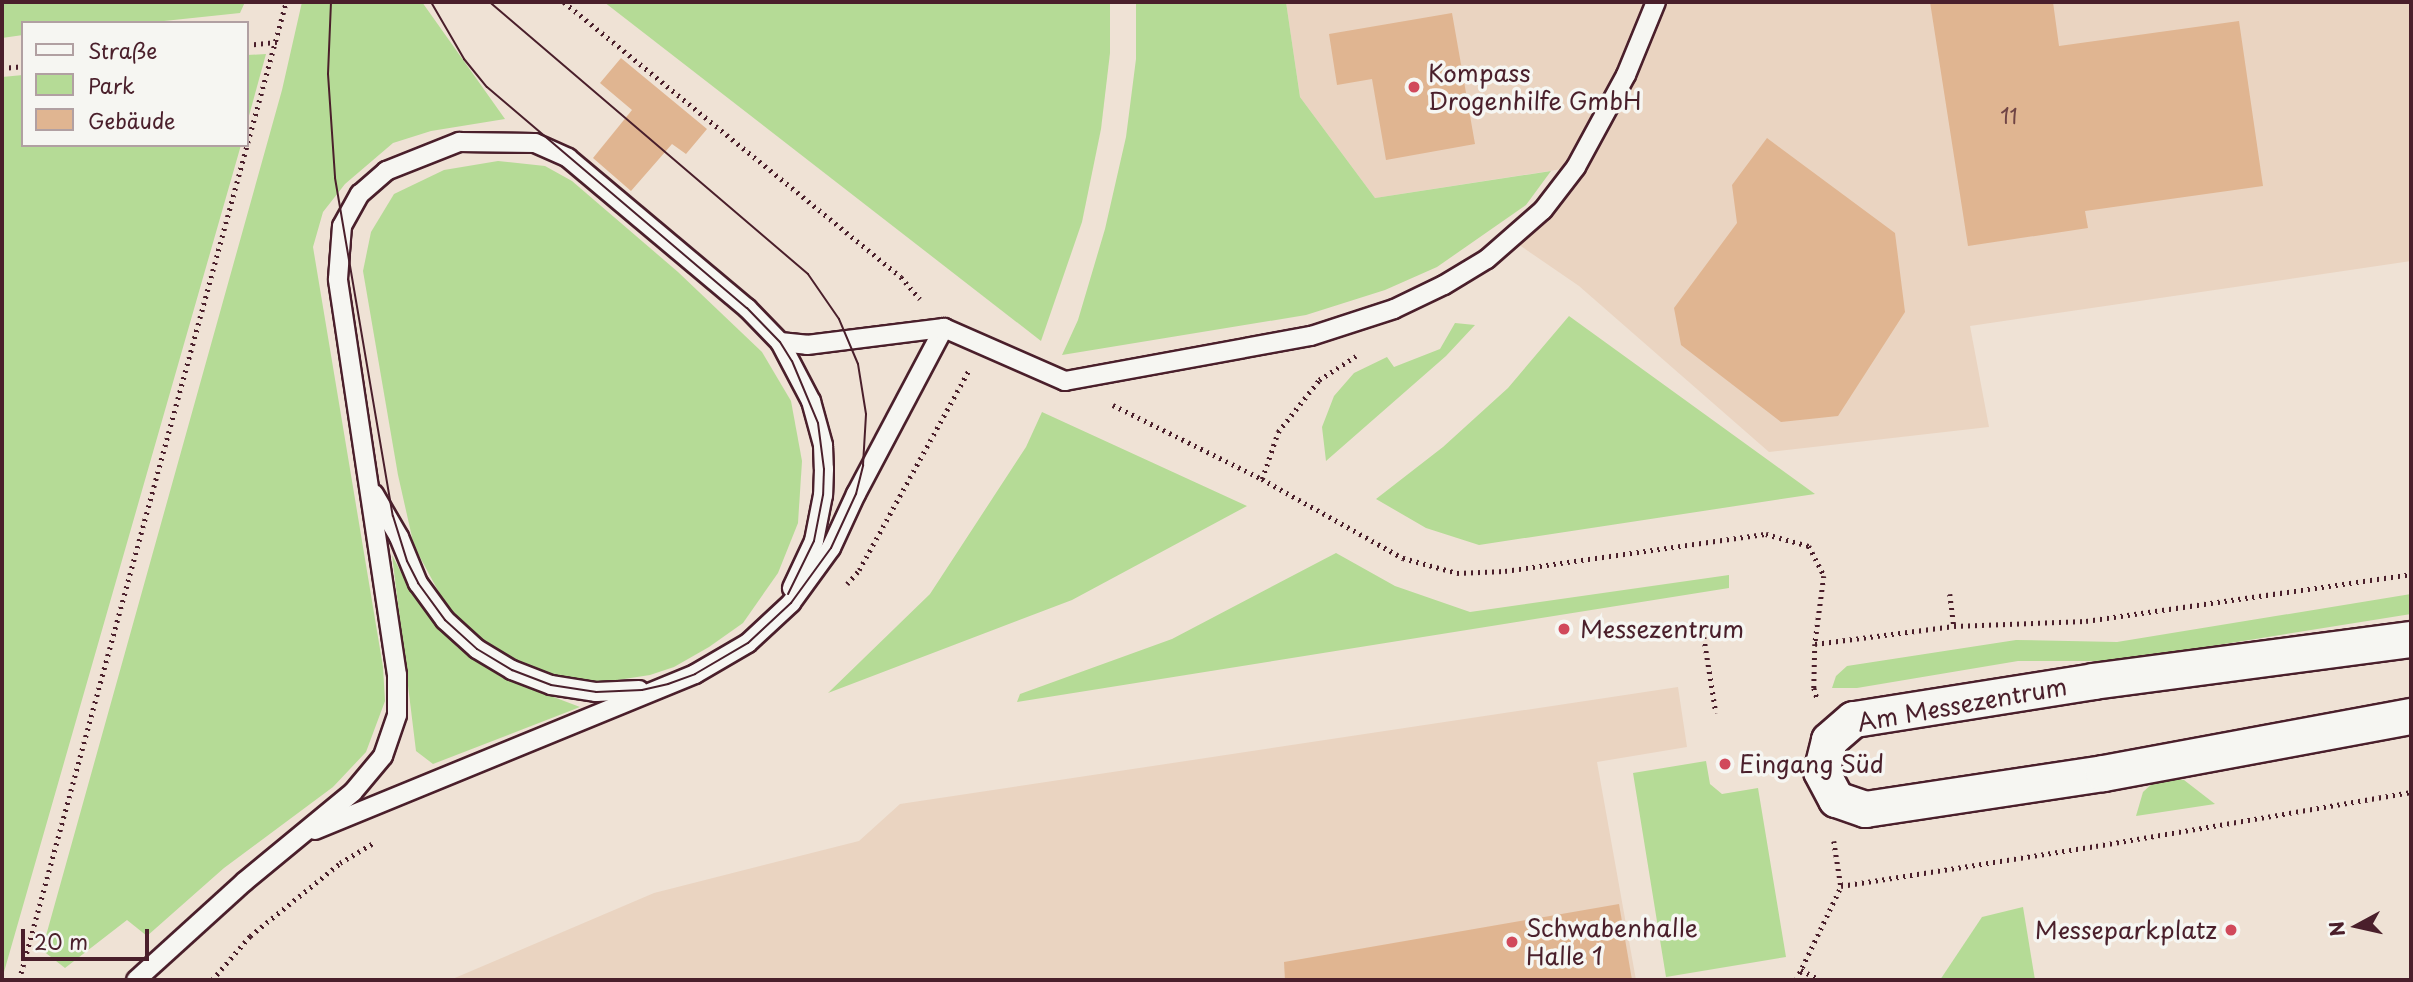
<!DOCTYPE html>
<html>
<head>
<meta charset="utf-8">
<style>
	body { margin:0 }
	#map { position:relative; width:2413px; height:982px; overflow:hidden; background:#efe2d5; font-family:"Playpen Sans",sans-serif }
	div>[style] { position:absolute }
	.built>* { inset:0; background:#ead4c1 }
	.green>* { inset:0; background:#b5db96 }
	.building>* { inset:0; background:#e0b591 }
	.path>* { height:4.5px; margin-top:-2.25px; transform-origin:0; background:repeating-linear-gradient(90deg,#4a1f2b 0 2px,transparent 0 7px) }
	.roads { filter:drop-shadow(2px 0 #4a1f2b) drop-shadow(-2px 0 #4a1f2b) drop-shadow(0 2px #4a1f2b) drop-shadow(0 -2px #4a1f2b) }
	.lane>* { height:18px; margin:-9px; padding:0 9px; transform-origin:9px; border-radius:9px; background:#f6f6f2 }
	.street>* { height:35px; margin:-17.5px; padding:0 17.5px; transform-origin:17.5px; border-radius:17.5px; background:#f6f6f2 }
	.tram>* { height:2px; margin:-1px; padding:0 1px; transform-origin:1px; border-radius:1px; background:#4a1f2b }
	.dots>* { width:19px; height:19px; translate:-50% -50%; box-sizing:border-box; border:4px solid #f6f6f2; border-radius:50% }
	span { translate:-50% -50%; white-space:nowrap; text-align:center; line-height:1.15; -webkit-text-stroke:7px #f6f6f2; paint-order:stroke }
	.number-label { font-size:21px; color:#704444 }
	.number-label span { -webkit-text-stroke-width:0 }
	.poi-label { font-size:24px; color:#4a1f2b }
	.left { translate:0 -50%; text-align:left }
	.right { translate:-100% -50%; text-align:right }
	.street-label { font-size:24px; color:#4a1f2b }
	.frame { position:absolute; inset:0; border:4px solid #4a1f2b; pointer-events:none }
	.legend { position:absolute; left:21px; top:21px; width:228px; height:126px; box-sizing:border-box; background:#f6f6f2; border:2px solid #b1a0a2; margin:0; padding:9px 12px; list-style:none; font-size:21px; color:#4a1f2b }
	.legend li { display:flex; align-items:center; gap:14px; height:35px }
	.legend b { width:35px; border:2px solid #b1a0a2 }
	.north { position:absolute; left:2322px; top:891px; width:70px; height:70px; -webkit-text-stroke:5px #f6f6f2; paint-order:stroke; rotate:262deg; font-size:19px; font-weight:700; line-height:28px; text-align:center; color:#4a1f2b }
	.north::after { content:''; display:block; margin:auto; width:24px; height:32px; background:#4a1f2b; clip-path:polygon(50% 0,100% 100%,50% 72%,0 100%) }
	.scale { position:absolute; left:21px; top:929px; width:128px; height:32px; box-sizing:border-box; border:4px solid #4a1f2b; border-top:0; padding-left:9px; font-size:21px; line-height:24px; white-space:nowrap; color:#4a1f2b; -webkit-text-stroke:5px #f6f6f2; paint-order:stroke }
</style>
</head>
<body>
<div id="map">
	<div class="built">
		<i style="clip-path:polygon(1286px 2px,2411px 2px,2411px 261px,1970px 326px,1989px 427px,1769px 452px,1579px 286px,1512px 240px,1575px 167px,1375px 198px,1300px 97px)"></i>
		<i style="clip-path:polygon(1678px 687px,1687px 747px,1597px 762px,1636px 980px,450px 980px,654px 893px,859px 841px,900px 804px)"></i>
	</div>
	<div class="green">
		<i style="clip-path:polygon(2px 2px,245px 2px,240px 13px,145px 23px,23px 23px,23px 35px,2px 38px)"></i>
		<i style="clip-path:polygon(302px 2px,422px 2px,505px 119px,431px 131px,393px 143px,345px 184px,323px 212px,313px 247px,383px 667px,385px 701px,366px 752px,333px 787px,224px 868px,147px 936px,127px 920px,65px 968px,42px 950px,282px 90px)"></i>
		<i style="clip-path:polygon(604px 2px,1110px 2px,1110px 53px,1101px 129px,1082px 222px,1041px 341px)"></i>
		<i style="clip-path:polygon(1136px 2px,1286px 2px,1300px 97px,1375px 198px,1551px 171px,1526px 205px,1437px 267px,1385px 290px,1306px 315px,1062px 355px,1078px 320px,1105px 229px,1126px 137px,1136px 59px)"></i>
		<i style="clip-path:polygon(266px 54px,247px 123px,247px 55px)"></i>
		<i style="clip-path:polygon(23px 75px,23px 145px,241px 145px,2px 979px,2px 77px)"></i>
		<i style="clip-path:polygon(498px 161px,545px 166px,572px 181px,678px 272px,762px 352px,791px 401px,802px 461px,798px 523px,778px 573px,743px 623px,709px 647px,674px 667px,650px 675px,598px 683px,568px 679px,531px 669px,497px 653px,468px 631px,443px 600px,414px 546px,398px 475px,363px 271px,371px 232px,394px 194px,444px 170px)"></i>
		<i style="clip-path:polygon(1569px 316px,1815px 494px,1479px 545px,1426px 528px,1376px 499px,1443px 447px,1508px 388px)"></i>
		<i style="clip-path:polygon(1455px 323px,1475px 325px,1446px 356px,1326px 461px,1322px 427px,1334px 396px,1354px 373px,1387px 357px,1394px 367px,1440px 349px)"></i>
		<i style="clip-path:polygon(1042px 412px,1247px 506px,1072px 600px,828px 693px,930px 594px,1026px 447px)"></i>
		<i style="clip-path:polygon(1336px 553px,1395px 586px,1470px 612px,1729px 575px,1729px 588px,1017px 702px,1020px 694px,1172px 639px)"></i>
		<i style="clip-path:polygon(392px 555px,414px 597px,457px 647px,501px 677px,580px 707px,433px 764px,416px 751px)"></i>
		<i style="clip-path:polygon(2411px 594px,2411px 614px,2119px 661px,2018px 661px,1857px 688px,1832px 688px,1836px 676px,1847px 666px,2016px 640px,2117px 642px)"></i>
		<i style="clip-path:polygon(1706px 761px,1710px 784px,1722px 794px,1758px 788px,1786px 957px,1666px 977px,1633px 773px)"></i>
		<i style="clip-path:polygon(2168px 778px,2184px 780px,2215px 804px,2136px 816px,2143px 792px,2155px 781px)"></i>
		<i style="clip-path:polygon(2023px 907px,2035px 980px,1940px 980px,1982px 917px)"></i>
	</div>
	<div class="building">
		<i style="clip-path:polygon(1930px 2px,2053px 2px,2059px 46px,2239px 21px,2263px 186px,2085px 211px,2088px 228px,1968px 246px)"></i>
		<i style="clip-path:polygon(1452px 13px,1475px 144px,1386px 160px,1372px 79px,1337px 85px,1329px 34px)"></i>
		<i style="clip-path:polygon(621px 58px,707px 129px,686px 154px,672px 144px,631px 191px,593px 158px,632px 110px,600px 83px)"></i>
		<i style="clip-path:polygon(1767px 138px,1895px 233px,1905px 312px,1838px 416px,1781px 422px,1681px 345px,1674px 308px,1737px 223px,1732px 185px)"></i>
		<i style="clip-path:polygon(1619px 904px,1632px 980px,1285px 980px,1284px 962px)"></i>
	</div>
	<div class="path">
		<i style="left:564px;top:2px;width:435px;rotate:39.2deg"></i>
		<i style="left:901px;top:277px;width:29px;rotate:49deg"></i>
		<i style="left:247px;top:45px;width:30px;rotate:-6deg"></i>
		<i style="left:2px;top:68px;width:21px;rotate:-5deg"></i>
		<i style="left:1113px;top:405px;width:166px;rotate:26.4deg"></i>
		<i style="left:1262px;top:479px;width:162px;rotate:29.3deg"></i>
		<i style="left:1403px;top:558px;width:56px;rotate:15.5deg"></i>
		<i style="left:1457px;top:573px;width:48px;rotate:-2.4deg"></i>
		<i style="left:1505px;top:571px;width:264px;rotate:-8.1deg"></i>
		<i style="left:1766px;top:534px;width:45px;rotate:15.6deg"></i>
		<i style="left:1809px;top:546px;width:34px;rotate:63deg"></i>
		<i style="left:1824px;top:576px;width:69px;rotate:97.5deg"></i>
		<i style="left:1815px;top:644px;width:44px;rotate:91.3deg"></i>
		<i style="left:1814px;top:688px;width:10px;rotate:73deg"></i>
		<i style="left:1262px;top:479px;width:50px;rotate:-71.2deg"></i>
		<i style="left:1278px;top:432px;width:66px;rotate:-51.7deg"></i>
		<i style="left:1319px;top:380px;width:44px;rotate:-33deg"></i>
		<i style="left:847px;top:584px;width:18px;rotate:-49deg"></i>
		<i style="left:859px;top:570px;width:228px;rotate:-61.2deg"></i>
		<i style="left:1950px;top:594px;width:32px;rotate:83deg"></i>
		<i style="left:1704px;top:637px;width:77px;rotate:81deg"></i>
		<i style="left:1815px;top:644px;width:140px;rotate:-7.4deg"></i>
		<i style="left:1954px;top:626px;width:132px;rotate:-2.2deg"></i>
		<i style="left:2086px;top:621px;width:328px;rotate:-8.2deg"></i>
		<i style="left:1834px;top:841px;width:46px;rotate:81.2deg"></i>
		<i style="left:1841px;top:886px;width:258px;rotate:-8.9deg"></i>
		<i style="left:2096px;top:846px;width:320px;rotate:-9.7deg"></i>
		<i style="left:1801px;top:970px;width:22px;rotate:27deg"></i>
		<i style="left:19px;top:980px;width:1014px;rotate:-74.73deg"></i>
		<i style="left:212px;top:980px;width:58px;rotate:-49.2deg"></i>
		<i style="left:250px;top:936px;width:116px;rotate:-39deg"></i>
		<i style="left:340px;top:863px;width:39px;rotate:-31deg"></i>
		<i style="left:1796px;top:980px;width:104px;rotate:-64.4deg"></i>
	</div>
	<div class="roads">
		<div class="lane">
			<i style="left:780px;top:342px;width:67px;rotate:62.3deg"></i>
			<i style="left:811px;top:401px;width:46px;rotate:74.7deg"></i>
			<i style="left:823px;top:445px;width:24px;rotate:88deg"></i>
			<i style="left:824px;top:469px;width:26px;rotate:92deg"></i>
			<i style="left:823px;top:495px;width:47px;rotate:101.1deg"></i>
			<i style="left:814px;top:541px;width:52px;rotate:115.1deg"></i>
			<i style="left:374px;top:494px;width:50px;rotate:59.8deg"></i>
			<i style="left:399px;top:537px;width:50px;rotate:67.6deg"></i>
			<i style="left:418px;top:583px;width:46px;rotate:53.9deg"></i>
			<i style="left:445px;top:620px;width:43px;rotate:42.2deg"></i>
			<i style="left:477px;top:649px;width:41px;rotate:31deg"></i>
			<i style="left:512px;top:670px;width:42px;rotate:21deg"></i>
			<i style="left:551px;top:685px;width:46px;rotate:8.8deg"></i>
			<i style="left:596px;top:692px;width:43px;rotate:-2.7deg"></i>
			<i style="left:315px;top:830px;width:411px;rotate:-22.3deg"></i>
			<i style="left:695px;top:674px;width:61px;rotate:-30.3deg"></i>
			<i style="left:748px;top:643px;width:59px;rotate:-42.9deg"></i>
			<i style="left:791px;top:603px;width:68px;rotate:-54deg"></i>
			<i style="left:831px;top:548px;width:60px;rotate:-65.2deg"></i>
			<i style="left:856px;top:494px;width:188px;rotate:-62.1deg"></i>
			<i style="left:136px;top:980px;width:146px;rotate:-42.2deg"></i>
			<i style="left:244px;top:882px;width:141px;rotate:-39.5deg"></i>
			<i style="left:353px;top:792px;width:47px;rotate:-50.2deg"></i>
			<i style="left:383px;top:756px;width:43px;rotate:-71.1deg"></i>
			<i style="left:397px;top:715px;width:40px;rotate:-90deg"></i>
			<i style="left:397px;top:675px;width:400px;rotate:-98.5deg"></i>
			<i style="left:338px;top:279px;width:53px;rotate:-85.7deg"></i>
			<i style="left:342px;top:226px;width:37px;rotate:-61deg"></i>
			<i style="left:360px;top:194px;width:35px;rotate:-41deg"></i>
			<i style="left:386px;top:171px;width:79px;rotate:-21.7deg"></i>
			<i style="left:459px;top:142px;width:76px;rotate:0.8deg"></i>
			<i style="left:535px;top:143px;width:36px;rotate:24deg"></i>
			<i style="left:568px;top:158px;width:234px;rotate:40deg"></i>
			<i style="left:747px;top:308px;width:47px;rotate:45.9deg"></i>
			<i style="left:780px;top:342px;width:27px;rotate:6deg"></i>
			<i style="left:807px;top:345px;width:138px;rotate:-7.1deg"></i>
			<i style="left:944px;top:328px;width:132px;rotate:23.7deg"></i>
			<i style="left:1065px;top:381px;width:250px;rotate:-10.4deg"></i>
			<i style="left:1311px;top:336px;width:87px;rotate:-18deg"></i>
			<i style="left:1394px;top:309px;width:55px;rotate:-25.6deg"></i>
			<i style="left:1444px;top:285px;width:50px;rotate:-31.2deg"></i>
			<i style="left:1487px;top:259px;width:74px;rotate:-41.2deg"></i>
			<i style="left:1543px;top:210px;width:54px;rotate:-52.5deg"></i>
			<i style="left:1576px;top:167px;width:105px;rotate:-61.5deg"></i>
			<i style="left:1626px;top:75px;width:79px;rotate:-67.7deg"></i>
		</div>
		<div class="street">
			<i style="left:2411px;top:639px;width:320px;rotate:172.5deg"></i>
			<i style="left:2094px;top:681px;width:244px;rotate:171deg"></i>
			<i style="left:1853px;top:719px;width:32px;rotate:139deg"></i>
			<i style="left:1829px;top:740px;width:32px;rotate:104deg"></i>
			<i style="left:1821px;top:771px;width:32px;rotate:62deg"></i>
			<i style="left:1836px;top:799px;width:31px;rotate:19deg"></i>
			<i style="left:1865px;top:809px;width:241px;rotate:-8.6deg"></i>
			<i style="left:2103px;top:773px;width:313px;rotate:-10.5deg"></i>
		</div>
	</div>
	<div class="tram">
		<i style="left:331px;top:2px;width:72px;rotate:92.4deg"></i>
		<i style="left:328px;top:74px;width:104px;rotate:86.1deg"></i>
		<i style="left:335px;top:178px;width:343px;rotate:80.3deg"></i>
		<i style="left:393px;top:516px;width:47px;rotate:72.7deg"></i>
		<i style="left:407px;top:561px;width:25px;rotate:63deg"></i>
		<i style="left:418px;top:583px;width:46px;rotate:53.9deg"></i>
		<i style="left:445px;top:620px;width:43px;rotate:42.2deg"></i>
		<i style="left:477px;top:649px;width:41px;rotate:31deg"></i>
		<i style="left:512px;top:670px;width:42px;rotate:21deg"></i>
		<i style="left:551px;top:685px;width:46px;rotate:8.8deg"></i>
		<i style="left:596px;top:692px;width:46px;rotate:-2.5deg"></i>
		<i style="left:642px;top:690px;width:27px;rotate:-13deg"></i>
		<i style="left:668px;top:684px;width:29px;rotate:-20deg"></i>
		<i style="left:695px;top:674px;width:61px;rotate:-30.3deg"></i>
		<i style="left:748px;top:643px;width:59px;rotate:-42.9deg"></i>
		<i style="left:791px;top:603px;width:68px;rotate:-54deg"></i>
		<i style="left:831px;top:548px;width:60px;rotate:-65.2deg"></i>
		<i style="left:856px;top:494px;width:30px;rotate:-76deg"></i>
		<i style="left:863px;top:465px;width:51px;rotate:-86.6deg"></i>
		<i style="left:866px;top:414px;width:51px;rotate:-99.1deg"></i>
		<i style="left:858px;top:364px;width:49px;rotate:-112.9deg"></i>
		<i style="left:839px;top:319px;width:55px;rotate:-124.6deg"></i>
		<i style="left:808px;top:274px;width:418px;rotate:-139.5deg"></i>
		<i style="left:431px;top:2px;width:66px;rotate:59.9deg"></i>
		<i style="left:464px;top:59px;width:36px;rotate:51deg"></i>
		<i style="left:487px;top:87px;width:341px;rotate:40.4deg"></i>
		<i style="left:747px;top:308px;width:47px;rotate:45.9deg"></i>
		<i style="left:780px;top:342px;width:22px;rotate:58deg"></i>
		<i style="left:792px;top:361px;width:67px;rotate:67.2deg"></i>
		<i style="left:818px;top:423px;width:46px;rotate:82.6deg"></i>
		<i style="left:824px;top:469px;width:26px;rotate:92deg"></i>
		<i style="left:823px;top:495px;width:47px;rotate:101.1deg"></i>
		<i style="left:814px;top:541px;width:59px;rotate:116.1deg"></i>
	</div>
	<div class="dots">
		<i style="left:1414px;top:87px;background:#d1495b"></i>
		<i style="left:1564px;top:629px;background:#d1495b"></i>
		<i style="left:1725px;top:764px;background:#d1495b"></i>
		<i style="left:2231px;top:930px;background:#d1495b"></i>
		<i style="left:1512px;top:942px;background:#d1495b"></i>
	</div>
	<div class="number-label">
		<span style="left:2009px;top:115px">11</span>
	</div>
	<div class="poi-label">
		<span class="left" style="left:1428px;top:87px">Kompass<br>Drogenhilfe GmbH</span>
		<span class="left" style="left:1580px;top:629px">Messezentrum</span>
		<span class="left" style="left:1739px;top:764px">Eingang Süd</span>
		<span class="left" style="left:1526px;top:942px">Schwabenhalle<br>Halle 1</span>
		<span class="right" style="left:2217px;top:930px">Messeparkplatz</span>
	</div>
	<div class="street-label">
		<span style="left:1962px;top:704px;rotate:-10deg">Am Messezentrum</span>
	</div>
	<div class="frame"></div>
	<ul class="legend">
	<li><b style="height:9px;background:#f6f6f2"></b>Straße</li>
	<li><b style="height:19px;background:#b5db96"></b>Park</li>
	<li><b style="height:19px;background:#e0b591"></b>Gebäude</li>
	</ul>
	<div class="north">N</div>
	<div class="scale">20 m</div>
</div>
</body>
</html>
